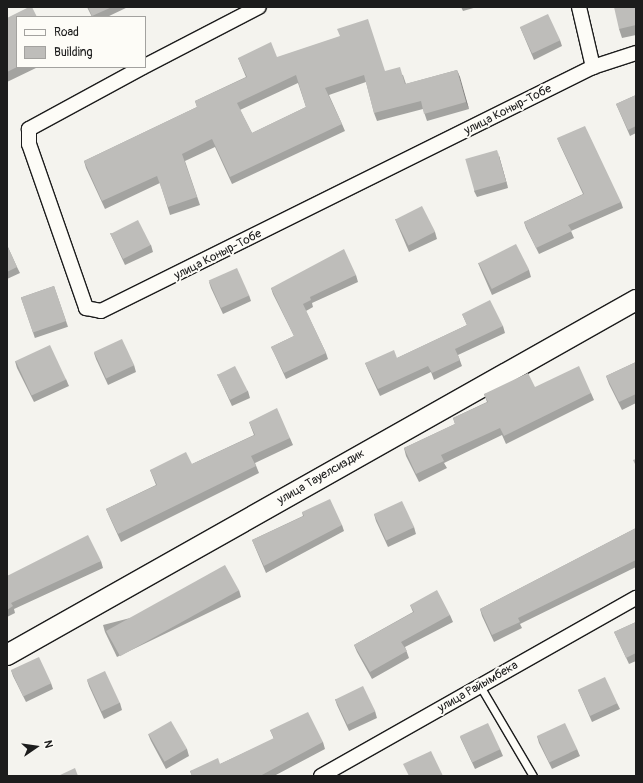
<!DOCTYPE html>
<html>
<head>
<meta charset="utf-8">
<style>
	body { margin:0 }
	#map { position:relative; width:643px; height:783px; overflow:hidden; background:#f4f3ee; font-family:Pangolin,sans-serif }
	div>[style] { position:absolute }
	.roads { filter:drop-shadow(1px 0 #1c1c1c) drop-shadow(-1px 0 #1c1c1c) drop-shadow(0 1px #1c1c1c) drop-shadow(0 -1px #1c1c1c) }
	.lane>* { height:7px; margin:-3.5px; padding:0 3.5px; transform-origin:3.5px; border-radius:3.5px; background:#fdfcf7 }
	.street>* { height:14px; margin:-7px; padding:0 7px; transform-origin:7px; border-radius:7px; background:#fdfcf7 }
	.secondary>* { height:20px; margin:-10px; padding:0 10px; transform-origin:10px; border-radius:10px; background:#fdfcf7 }
	.wall>* { inset:0; background:#a3a3a0; transform-origin:0 0 }
	.shaded-wall>* { inset:0; background:#858482 }
	.building>* { inset:0; background:#bebdba; transform-origin:0 0 }
	span { translate:-50% -50%; white-space:nowrap; text-align:center; line-height:1.15; -webkit-text-stroke:4px #fdfcf7; paint-order:stroke }
	.street-label { font-size:12px; color:#1c1c1c }
	.frame { position:absolute; inset:0; border:8px solid #1c1c1c; pointer-events:none }
	.legend { position:absolute; left:16px; top:16px; width:130px; height:52px; box-sizing:border-box; background:#fdfcf7; border:1px solid #a3a29f; margin:0; padding:5px 7px; list-style:none; font-size:12px; color:#1c1c1c }
	.legend li { display:flex; align-items:center; gap:8px; height:20px }
	.legend b { width:20px; border:1px solid #a3a29f }
	.north { position:absolute; left:16px; top:727px; width:40px; height:40px; -webkit-text-stroke:3px #fdfcf7; paint-order:stroke; rotate:77deg; font-size:11px; font-weight:700; line-height:16px; text-align:center; color:#1c1c1c }
	.north::after { content:''; display:block; margin:auto; width:14px; height:18px; background:#1c1c1c; clip-path:polygon(50% 0,100% 100%,50% 72%,0 100%) }
</style>
</head>
<body>
<div id="map">
	<div class="roads">
		<div class="lane">
			<i style="left:480px;top:686px;width:104px;rotate:59.5deg"></i>
		</div>
		<div class="street">
			<i style="left:579px;top:7px;width:62px;rotate:76.9deg"></i>
			<i style="left:145px;top:66px;width:128px;rotate:-27.4deg"></i>
			<i style="left:143px;top:67px;width:130px;rotate:151.5deg"></i>
			<i style="left:29px;top:129px;width:15px;rotate:90deg"></i>
			<i style="left:29px;top:144px;width:174px;rotate:70.8deg"></i>
			<i style="left:86px;top:308px;width:15px;rotate:11deg"></i>
			<i style="left:101px;top:311px;width:549px;rotate:-26.38deg"></i>
			<i style="left:593px;top:67px;width:45px;rotate:-18deg"></i>
			<i style="left:321px;top:776px;width:362px;rotate:-29.5deg"></i>
		</div>
		<div class="secondary">
			<i style="left:7px;top:655px;width:722px;rotate:-29.44deg"></i>
		</div>
	</div>
	<div class="wall">
		<i style="clip-path:polygon(87px 7px,128px 7px,107px 17px,92px 17px)"></i>
		<i style="clip-path:polygon(461px 7px,477px 7px,463px 11px)"></i>
		<i style="clip-path:polygon(636px 7px,636px 35px,622px 38px,619px 29px)"></i>
		<i style="clip-path:polygon(7px 18px,17px 67px,38px 67px,7px 82px)"></i>
		<i style="clip-path:polygon(520px 27px,560px 40px,562px 46px,534px 60px)"></i>
		<i style="clip-path:polygon(evenodd,277px 57px,385px 71px,403px 75px,406px 84px,457px 70px,469px 109px,427px 121px,423px 109px,377px 121px,374px 113px,366px 82px,329px 95px,342px 124px,345px 131px,232px 184px,215px 147px,185px 161px,200px 205px,170px 215px,160px 183px,105px 209px,86px 168px,84px 161px,197px 107px,195px 101px,246px 77px,238px 58px,277px 57px,298px 83px,306px 107px,252px 133px,240px 110px,298px 83px)"></i>
		<i style="clip-path:polygon(636px 95px,636px 133px,630px 136px,616px 104px)"></i>
		<i style="clip-path:polygon(557px 138px,621px 202px,623px 208px,571px 231px,574px 238px,539px 254px,526px 228px,524px 222px,583px 194px,560px 145px)"></i>
		<i style="clip-path:polygon(499px 156px,508px 188px,477px 197px,474px 191px)"></i>
		<i style="clip-path:polygon(395px 219px,435px 232px,437px 239px,409px 252px)"></i>
		<i style="clip-path:polygon(110px 233px,151px 245px,153px 252px,125px 265px)"></i>
		<i style="clip-path:polygon(7px 245px,17px 267px,20px 273px,7px 279px)"></i>
		<i style="clip-path:polygon(478px 263px,529px 270px,531px 277px,492px 295px)"></i>
		<i style="clip-path:polygon(356px 275px,358px 282px,312px 303px,313px 307px,306px 311px,326px 353px,328px 359px,286px 379px,274px 353px,271px 347px,294px 336px,273px 294px,271px 288px)"></i>
		<i style="clip-path:polygon(209px 282px,249px 295px,251px 301px,223px 314px,211px 288px)"></i>
		<i style="left:54px;top:286px;width:43px;height:35px;rotate:71deg"></i>
		<i style="clip-path:polygon(462px 314px,503px 326px,505px 333px,458px 355px,462px 366px,434px 380px,431px 372px,380px 396px,368px 370px,365px 363px,397px 358px,467px 325px)"></i>
		<i style="clip-path:polygon(94px 353px,134px 365px,136px 372px,108px 385px,96px 359px)"></i>
		<i style="clip-path:polygon(15px 361px,66px 379px,69px 386px,34px 402px,17px 368px)"></i>
		<i style="clip-path:polygon(636px 362px,636px 403px,622px 410px,609px 384px,606px 376px)"></i>
		<i style="clip-path:polygon(217px 374px,248px 391px,250px 398px,232px 406px,220px 380px)"></i>
		<i style="clip-path:polygon(535px 387px,591px 393px,594px 400px,506px 444px,502px 435px,444px 463px,447px 468px,419px 482px,406px 456px,404px 448px,455px 424px,453px 418px,487px 402px,484px 394px)"></i>
		<i style="clip-path:polygon(249px 422px,290px 438px,293px 445px,255px 463px,259px 473px,121px 542px,109px 516px,106px 509px,156px 485px,150px 470px,192px 464px,254px 435px)"></i>
		<i style="clip-path:polygon(302px 512px,342px 525px,344px 531px,266px 573px,252px 540px,303px 516px)"></i>
		<i style="clip-path:polygon(374px 514px,414px 527px,416px 534px,388px 547px,376px 521px)"></i>
		<i style="clip-path:polygon(636px 528px,636px 567px,520px 624px,522px 628px,494px 642px,482px 616px,480px 609px)"></i>
		<i style="clip-path:polygon(101px 561px,103px 568px,14px 609px,15px 613px,7px 617px,7px 576px)"></i>
		<i style="clip-path:polygon(239px 590px,241px 597px,117px 657px,105px 632px,103px 625px)"></i>
		<i style="clip-path:polygon(410px 605px,450px 615px,453px 622px,405px 647px,409px 658px,372px 679px,357px 652px,354px 645px,413px 612px)"></i>
		<i style="clip-path:polygon(636px 622px,636px 661px,629px 664px,614px 632px)"></i>
		<i style="clip-path:polygon(11px 670px,51px 683px,53px 689px,26px 702px,13px 676px)"></i>
		<i style="clip-path:polygon(87px 680px,120px 703px,122px 710px,104px 719px,89px 686px)"></i>
		<i style="clip-path:polygon(578px 690px,617px 703px,620px 709px,592px 722px)"></i>
		<i style="clip-path:polygon(335px 699px,375px 711px,377px 718px,349px 731px,337px 705px)"></i>
		<i style="clip-path:polygon(270px 730px,323px 742px,325px 749px,274px 776px,192px 776px,190px 771px,220px 764px,274px 739px)"></i>
		<i style="clip-path:polygon(148px 734px,187px 749px,189px 756px,166px 769px,151px 741px)"></i>
		<i style="clip-path:polygon(537px 736px,577px 749px,580px 756px,552px 769px,539px 743px)"></i>
		<i style="clip-path:polygon(460px 737px,500px 749px,503px 756px,475px 769px)"></i>
	</div>
	<div class="shaded-wall">
		<i style="clip-path:polygon(457px 70px,460px 77px,469px 109px,466px 102px)"></i>
		<i style="clip-path:polygon(497px 150px,499px 156px,508px 188px,506px 182px)"></i>
	</div>
	<div class="building">
		<i style="clip-path:polygon(29px 7px,32px 7px,37px 17px,17px 17px,17px 67px,7px 72px,7px 18px)"></i>
		<i style="clip-path:polygon(88px 7px,112px 7px,92px 16px)"></i>
		<i style="clip-path:polygon(614px 7px,636px 7px,636px 25px,619px 29px)"></i>
		<i style="left:548px;top:14px;width:29px;height:31px;rotate:65deg"></i>
		<i style="clip-path:polygon(evenodd,368px 19px,385px 71px,400px 67px,405px 84px,457px 70px,466px 102px,424px 114px,421px 101px,374px 113px,364px 75px,325px 88px,342px 124px,230px 177px,212px 139px,182px 154px,197px 197px,168px 207px,157px 176px,102px 201px,84px 161px,197px 107px,195px 101px,247px 77px,238px 58px,271px 42px,277px 57px,340px 36px,337px 29px,368px 19px,296px 75px,306px 107px,252px 133px,237px 103px,296px 75px)"></i>
		<i style="clip-path:polygon(636px 95px,636px 126px,628px 130px,616px 104px)"></i>
		<i style="clip-path:polygon(585px 126px,621px 202px,568px 225px,572px 231px,536px 248px,524px 222px,584px 194px,557px 138px)"></i>
		<i style="left:497px;top:150px;width:33px;height:33px;rotate:74deg"></i>
		<i style="left:422px;top:206px;width:29px;height:30px;rotate:63deg"></i>
		<i style="left:138px;top:220px;width:28px;height:31px;rotate:63deg"></i>
		<i style="left:516px;top:244px;width:29px;height:42px;rotate:63deg"></i>
		<i style="clip-path:polygon(7px 245px,17px 267px,7px 272px)"></i>
		<i style="clip-path:polygon(344px 249px,356px 275px,310px 297px,311px 300px,303px 304px,326px 353px,284px 373px,271px 347px,294px 336px,271px 288px)"></i>
		<i style="left:237px;top:268px;width:30px;height:31px;rotate:66deg"></i>
		<i style="left:54px;top:286px;width:37px;height:35px;rotate:71deg"></i>
		<i style="clip-path:polygon(490px 300px,503px 326px,455px 349px,460px 360px,432px 373px,428px 366px,378px 389px,365px 363px,394px 350px,397px 358px,467px 325px,462px 314px)"></i>
		<i style="left:122px;top:339px;width:29px;height:31px;rotate:65deg"></i>
		<i style="left:50px;top:345px;width:38px;height:38px;rotate:65deg"></i>
		<i style="clip-path:polygon(636px 362px,636px 394px,619px 402px,606px 376px)"></i>
		<i style="left:235px;top:366px;width:28px;height:20px;rotate:63deg"></i>
		<i style="clip-path:polygon(579px 366px,591px 393px,504px 436px,500px 428px,441px 455px,444px 461px,416px 474px,404px 448px,455px 424px,453px 418px,488px 402px,484px 394px,528px 373px,535px 387px)"></i>
		<i style="clip-path:polygon(277px 408px,290px 438px,251px 456px,256px 466px,118px 534px,106px 509px,157px 485px,150px 470px,186px 452px,192px 464px,255px 435px,249px 422px)"></i>
		<i style="clip-path:polygon(636px 459px,636px 466px,633px 460px)"></i>
		<i style="clip-path:polygon(330px 499px,342px 525px,264px 566px,252px 540px,304px 516px,302px 512px)"></i>
		<i style="left:402px;top:501px;width:29px;height:31px;rotate:65deg"></i>
		<i style="clip-path:polygon(636px 528px,636px 560px,518px 618px,520px 622px,492px 635px,480px 609px)"></i>
		<i style="clip-path:polygon(88px 535px,101px 561px,11px 603px,13px 606px,7px 610px,7px 576px)"></i>
		<i style="left:225px;top:565px;width:29px;height:136px;rotate:61deg"></i>
		<i style="clip-path:polygon(437px 590px,450px 615px,401px 642px,407px 651px,370px 672px,354px 645px,414px 612px,410px 605px)"></i>
		<i style="clip-path:polygon(636px 622px,636px 653px,626px 658px,614px 632px)"></i>
		<i style="left:39px;top:657px;width:29px;height:31px;rotate:65deg"></i>
		<i style="left:105px;top:671px;width:35px;height:20px;rotate:65deg"></i>
		<i style="left:605px;top:677px;width:29px;height:30px;rotate:65deg"></i>
		<i style="left:363px;top:686px;width:28px;height:31px;rotate:64deg"></i>
		<i style="clip-path:polygon(308px 712px,323px 742px,260px 776px,192px 776px,190px 771px,218px 758px,220px 764px,274px 738px,270px 730px)"></i>
		<i style="left:171px;top:721px;width:32px;height:26px;rotate:60deg"></i>
		<i style="left:488px;top:723px;width:29px;height:31px;rotate:65deg"></i>
		<i style="left:565px;top:723px;width:29px;height:31px;rotate:65deg"></i>
		<i style="clip-path:polygon(431px 751px,443px 776px,409px 776px,403px 764px)"></i>
		<i style="clip-path:polygon(75px 768px,78px 776px,58px 776px)"></i>
	</div>
	<div class="street-label">
		<span style="left:508px;top:110px;rotate:-27deg">улица Коныр-Тобе</span>
		<span style="left:218px;top:255px;rotate:-27deg">улица Коныр-Тобе</span>
		<span style="left:321px;top:477px;rotate:-30deg">улица Тауелсиздик</span>
		<span style="left:478px;top:687px;rotate:-30deg">улица Райымбека</span>
	</div>
	<div class="frame"></div>
	<ul class="legend">
	<li><b style="height:5px;background:#fdfcf7"></b>Road</li>
	<li><b style="height:11px;background:#bebdba"></b>Building</li>
	</ul>
	<div class="north">N</div>
</div>
</body>
</html>
